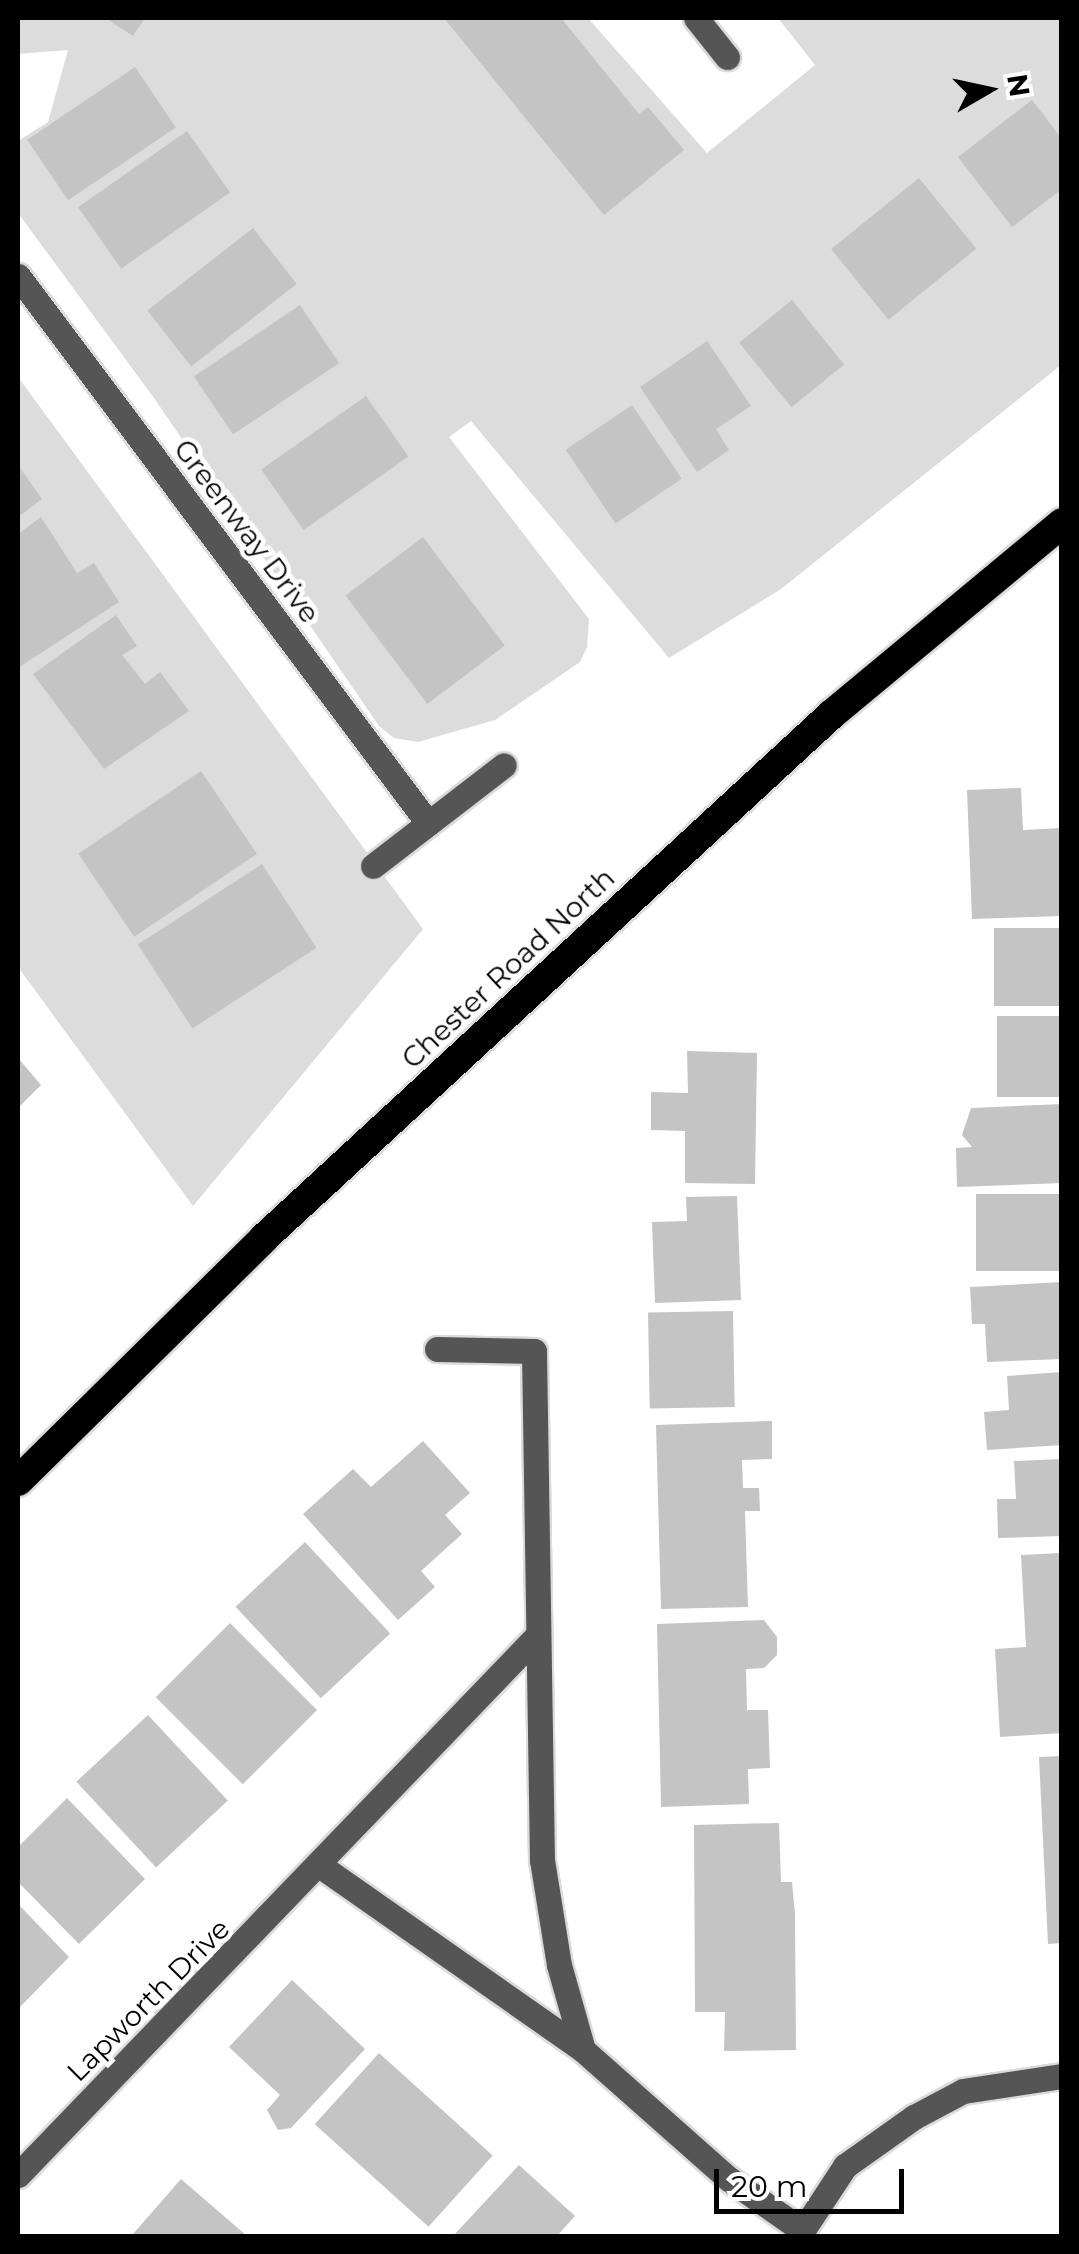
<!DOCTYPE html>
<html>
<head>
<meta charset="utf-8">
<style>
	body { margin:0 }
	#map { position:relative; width:1079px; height:2254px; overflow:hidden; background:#fff; font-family:Montserrat,sans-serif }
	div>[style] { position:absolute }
	.green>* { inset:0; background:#dcdcdc }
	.building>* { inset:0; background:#c4c4c4; transform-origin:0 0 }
	.roads { filter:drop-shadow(2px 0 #dbdbdb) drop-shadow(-2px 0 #dbdbdb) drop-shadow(0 2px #dbdbdb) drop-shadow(0 -2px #dbdbdb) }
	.minor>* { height:25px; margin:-12.5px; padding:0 12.5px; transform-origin:12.5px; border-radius:12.5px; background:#555 }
	.highway>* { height:30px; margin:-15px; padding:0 15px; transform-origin:15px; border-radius:15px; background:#000 }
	span { translate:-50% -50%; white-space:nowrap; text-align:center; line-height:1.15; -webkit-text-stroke:9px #fff; paint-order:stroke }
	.street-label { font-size:28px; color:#000 }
	.frame { position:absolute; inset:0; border:20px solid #000; pointer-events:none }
	.north { position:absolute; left:939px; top:40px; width:100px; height:100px; -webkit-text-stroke:8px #fff; paint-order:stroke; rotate:81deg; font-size:28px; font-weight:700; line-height:40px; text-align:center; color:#000 }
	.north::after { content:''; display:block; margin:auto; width:35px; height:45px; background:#000; clip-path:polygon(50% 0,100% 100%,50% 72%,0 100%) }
	.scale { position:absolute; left:714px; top:2169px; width:190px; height:45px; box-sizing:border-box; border:5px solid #000; border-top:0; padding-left:12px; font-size:30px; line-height:35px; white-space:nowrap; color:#000; -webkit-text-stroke:8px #fff; paint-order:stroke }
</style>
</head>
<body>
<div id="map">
	<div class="green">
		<i style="clip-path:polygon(18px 18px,588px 18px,707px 153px,815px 65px,778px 18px,1061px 18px,1061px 365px,781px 589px,669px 658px,471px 421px,449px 437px,589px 619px,587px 647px,580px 662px,495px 720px,418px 742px,394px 738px,379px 726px,154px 398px,18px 213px,18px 141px,48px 122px,68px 50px,18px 54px)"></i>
		<i style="clip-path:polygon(18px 377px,423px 929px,193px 1206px,18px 967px)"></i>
	</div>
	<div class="building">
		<i style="clip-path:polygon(105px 18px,145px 18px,133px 36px)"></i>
		<i style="clip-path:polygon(444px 18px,561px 18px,639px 114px,648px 107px,684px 150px,604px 215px)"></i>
		<i style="left:135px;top:67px;width:73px;height:130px;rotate:56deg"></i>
		<i style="clip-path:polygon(1032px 100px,1062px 139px,1062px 189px,1012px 227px,958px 157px)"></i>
		<i style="left:187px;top:131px;width:75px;height:133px;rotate:55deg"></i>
		<i style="left:919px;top:178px;width:91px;height:113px;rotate:51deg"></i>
		<i style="left:253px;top:228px;width:71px;height:134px;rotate:52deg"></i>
		<i style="left:792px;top:300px;width:83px;height:68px;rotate:51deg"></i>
		<i style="left:300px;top:305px;width:70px;height:128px;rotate:56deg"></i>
		<i style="clip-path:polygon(707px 341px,751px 406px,716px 429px,729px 450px,697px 472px,640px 387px)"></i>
		<i style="left:366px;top:396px;width:74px;height:128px;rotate:55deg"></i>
		<i style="left:632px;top:405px;width:89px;height:80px;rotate:56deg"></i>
		<i style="clip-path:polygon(18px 465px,42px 499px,18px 517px)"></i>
		<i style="clip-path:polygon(41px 517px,77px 573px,94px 563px,119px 602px,18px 668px,18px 534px)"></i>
		<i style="left:423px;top:537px;width:136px;height:97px;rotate:53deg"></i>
		<i style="clip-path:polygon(116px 615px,137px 646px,122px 655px,145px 684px,160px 672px,189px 711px,104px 769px,33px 674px)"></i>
		<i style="left:201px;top:771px;width:100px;height:148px;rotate:56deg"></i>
		<i style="clip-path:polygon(1021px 788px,1023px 830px,1062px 828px,1062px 916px,972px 919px,967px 790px)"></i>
		<i style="left:262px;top:864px;width:100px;height:148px;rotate:57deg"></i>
		<i style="left:1062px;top:928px;width:78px;height:68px;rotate:90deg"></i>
		<i style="left:1062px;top:1016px;width:81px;height:65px;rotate:90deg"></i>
		<i style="clip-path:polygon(687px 1051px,757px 1053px,755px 1184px,685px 1183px,685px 1131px,651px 1130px,651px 1092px,688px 1093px)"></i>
		<i style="clip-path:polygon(18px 1058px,41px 1085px,18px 1108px)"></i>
		<i style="clip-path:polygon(1062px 1104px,1062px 1183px,957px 1187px,956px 1148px,972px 1147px,962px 1135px,971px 1108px)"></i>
		<i style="left:1062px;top:1194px;width:77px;height:86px;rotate:90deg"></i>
		<i style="clip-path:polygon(737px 1196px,741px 1300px,655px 1303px,652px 1222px,687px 1221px,686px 1197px)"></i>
		<i style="clip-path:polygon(1062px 1282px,1062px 1359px,987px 1362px,985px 1324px,972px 1324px,970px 1287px)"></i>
		<i style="left:733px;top:1311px;width:96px;height:85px;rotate:89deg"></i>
		<i style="clip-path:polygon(1062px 1372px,1062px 1445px,987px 1450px,984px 1412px,1009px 1410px,1007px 1376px)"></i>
		<i style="clip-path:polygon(772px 1421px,772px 1459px,742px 1460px,743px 1488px,759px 1488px,760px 1511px,745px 1511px,748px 1607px,661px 1609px,656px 1425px)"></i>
		<i style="clip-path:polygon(423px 1441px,470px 1493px,445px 1515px,462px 1534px,421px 1571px,435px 1587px,398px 1620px,303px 1514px,353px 1469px,371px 1487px)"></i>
		<i style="clip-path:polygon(1062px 1459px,1062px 1536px,998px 1538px,997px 1499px,1016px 1499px,1014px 1461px)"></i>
		<i style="left:305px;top:1542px;width:125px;height:95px;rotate:47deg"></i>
		<i style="clip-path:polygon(1062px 1553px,1062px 1733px,1000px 1737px,995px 1649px,1026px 1647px,1021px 1555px)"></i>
		<i style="clip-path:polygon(764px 1620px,777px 1637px,777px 1655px,764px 1668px,746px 1669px,747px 1710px,768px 1710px,770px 1768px,748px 1769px,749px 1804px,661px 1807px,657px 1624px)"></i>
		<i style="left:230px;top:1623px;width:123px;height:105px;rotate:45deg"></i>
		<i style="left:148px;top:1715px;width:117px;height:98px;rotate:47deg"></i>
		<i style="clip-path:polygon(1062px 1756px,1062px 1943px,1048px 1944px,1039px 1757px)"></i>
		<i style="clip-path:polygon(67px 1798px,145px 1879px,79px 1944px,18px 1882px,18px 1847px)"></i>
		<i style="clip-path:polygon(779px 1823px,781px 1882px,792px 1882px,795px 1914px,796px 2050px,724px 2051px,725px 2012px,695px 2012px,694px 1825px)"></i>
		<i style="clip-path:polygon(18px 1904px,69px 1957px,18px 2009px)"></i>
		<i style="clip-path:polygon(292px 1980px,365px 2049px,291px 2128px,278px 2130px,267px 2110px,280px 2095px,229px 2047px)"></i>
		<i style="left:379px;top:2053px;width:153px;height:96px;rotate:42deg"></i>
		<i style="clip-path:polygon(519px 2165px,575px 2216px,557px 2236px,453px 2236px)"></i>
		<i style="clip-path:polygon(181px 2179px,247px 2236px,133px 2234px)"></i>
	</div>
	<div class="roads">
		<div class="minor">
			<i style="left:696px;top:18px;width:50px;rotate:51.5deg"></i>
			<i style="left:18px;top:276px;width:684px;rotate:53.15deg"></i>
			<i style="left:373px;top:866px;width:165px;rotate:-37.6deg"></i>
			<i style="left:437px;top:1349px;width:97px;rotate:1.2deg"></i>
			<i style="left:534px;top:1351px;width:509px;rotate:89.1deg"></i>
			<i style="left:542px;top:1860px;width:106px;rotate:80.8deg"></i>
			<i style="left:559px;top:1965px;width:88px;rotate:74.2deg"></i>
			<i style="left:322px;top:1867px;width:319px;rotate:35deg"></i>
			<i style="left:583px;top:2050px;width:195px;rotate:41.5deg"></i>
			<i style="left:729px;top:2179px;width:85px;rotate:35deg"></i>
			<i style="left:18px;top:2175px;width:747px;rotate:-46.09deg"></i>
			<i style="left:799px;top:2236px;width:84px;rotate:-56.7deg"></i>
			<i style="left:845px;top:2166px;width:85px;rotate:-35.4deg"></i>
			<i style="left:914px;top:2117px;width:55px;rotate:-28deg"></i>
			<i style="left:963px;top:2091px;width:100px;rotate:-8.6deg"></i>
		</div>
		<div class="highway">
			<i style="left:18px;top:1481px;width:346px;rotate:-44.6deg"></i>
			<i style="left:264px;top:1238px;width:771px;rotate:-42.69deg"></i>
			<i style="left:831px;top:715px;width:300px;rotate:-39.7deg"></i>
		</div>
	</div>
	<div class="street-label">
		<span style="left:247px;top:531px;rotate:53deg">Greenway Drive</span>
		<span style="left:508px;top:968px;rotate:-43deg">Chester Road North</span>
		<span style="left:148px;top:2000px;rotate:-45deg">Lapworth Drive</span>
	</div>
	<div class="frame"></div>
	<div class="north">N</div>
	<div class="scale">20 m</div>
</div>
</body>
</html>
